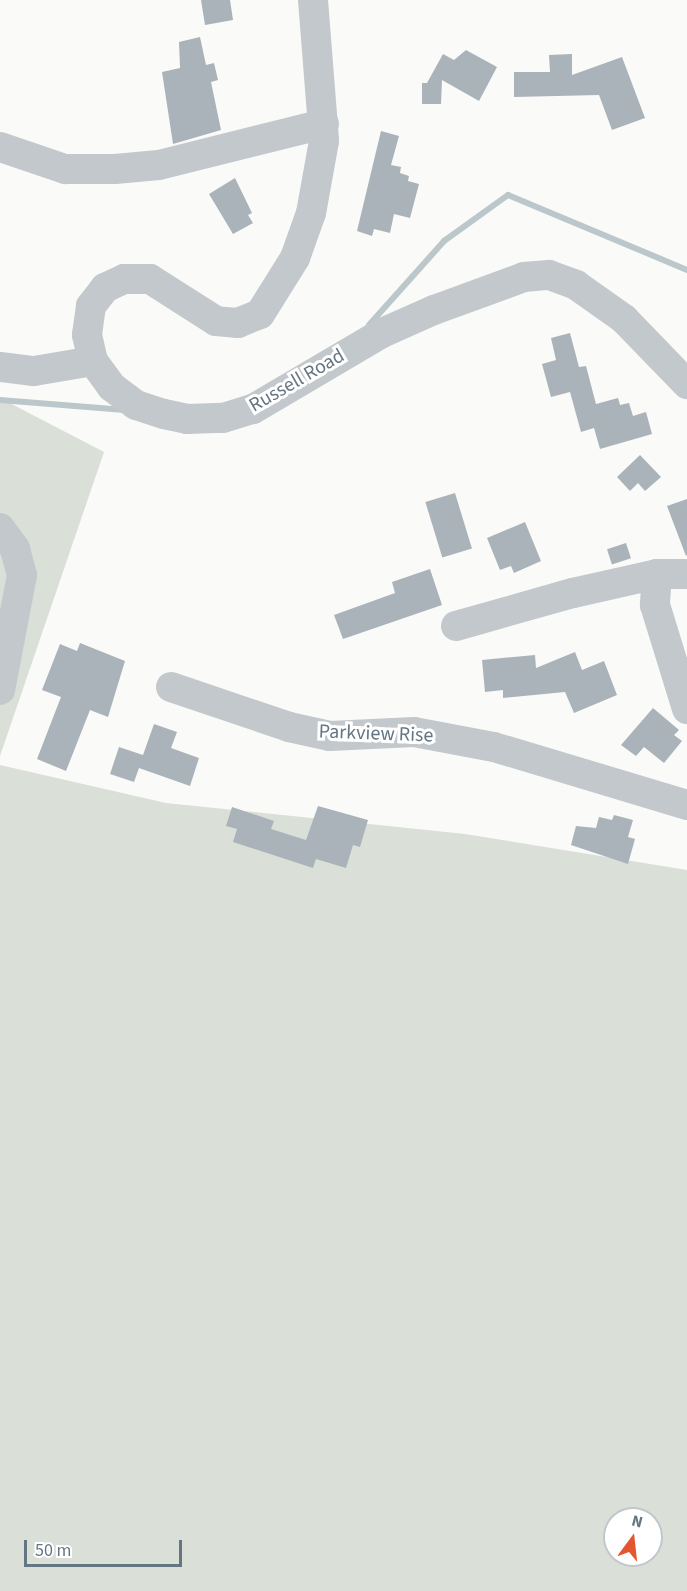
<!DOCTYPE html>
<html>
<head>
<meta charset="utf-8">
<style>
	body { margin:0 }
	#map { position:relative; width:687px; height:1591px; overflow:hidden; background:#fafaf8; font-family:"Source Sans 3",sans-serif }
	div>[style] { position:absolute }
	.green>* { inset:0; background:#dadfd7 }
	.stream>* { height:6px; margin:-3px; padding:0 3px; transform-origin:3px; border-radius:3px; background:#bbc7cb }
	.building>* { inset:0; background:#aab3b9; transform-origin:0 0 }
	.minor>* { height:30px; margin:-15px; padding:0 15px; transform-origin:15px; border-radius:15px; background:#c3c8cc }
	span { translate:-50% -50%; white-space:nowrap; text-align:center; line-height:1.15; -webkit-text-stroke:6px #fff; paint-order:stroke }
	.street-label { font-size:20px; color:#657683 }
	.north { position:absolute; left:603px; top:1507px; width:60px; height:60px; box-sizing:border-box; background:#fff; border:2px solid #c1c8cd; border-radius:50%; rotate:15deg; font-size:16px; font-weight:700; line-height:24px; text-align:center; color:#657683 }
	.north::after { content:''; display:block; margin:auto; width:21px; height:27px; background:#e4572e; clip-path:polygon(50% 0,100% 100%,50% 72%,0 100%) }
	.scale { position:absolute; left:24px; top:1540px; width:158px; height:27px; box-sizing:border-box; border:3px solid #657683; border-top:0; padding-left:8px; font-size:18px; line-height:21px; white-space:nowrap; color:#657683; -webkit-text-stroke:4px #fff; paint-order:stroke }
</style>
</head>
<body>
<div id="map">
	<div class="green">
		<i style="clip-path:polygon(0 398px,104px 452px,0 756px)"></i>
		<i style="clip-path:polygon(evenodd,0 765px,166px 803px,465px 834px,687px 870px,687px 1591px,0 1591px,0 765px,615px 1519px,651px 1519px,651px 1555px,615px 1555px,615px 1519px)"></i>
	</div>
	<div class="stream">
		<i style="left:369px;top:325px;width:113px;rotate:-48.2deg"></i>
		<i style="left:444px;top:241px;width:79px;rotate:-35.7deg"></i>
		<i style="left:508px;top:195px;width:194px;rotate:22.7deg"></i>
		<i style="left:0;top:400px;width:125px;rotate:4.6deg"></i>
	</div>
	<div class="building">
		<i style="clip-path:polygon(201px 0,230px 0,233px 20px,205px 25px)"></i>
		<i style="clip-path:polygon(200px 37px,206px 65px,214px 63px,218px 80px,211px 82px,221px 130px,173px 144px,162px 72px,180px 68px,179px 42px)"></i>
		<i style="clip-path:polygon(466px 50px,497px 67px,479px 101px,442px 80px,441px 104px,422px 104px,422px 83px,427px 83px,443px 54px,454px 60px)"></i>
		<i style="clip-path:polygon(572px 54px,572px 75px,622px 57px,645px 118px,612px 130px,599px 95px,514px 97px,514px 72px,550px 72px,549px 55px)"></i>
		<i style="clip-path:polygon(381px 131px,399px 136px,391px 165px,401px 167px,400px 173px,409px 176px,408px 181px,419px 184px,410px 218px,394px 214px,390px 233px,374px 229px,372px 236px,357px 231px)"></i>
		<i style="clip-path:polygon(235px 178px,252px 213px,248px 215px,253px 223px,233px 234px,209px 194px)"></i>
		<i style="clip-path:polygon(570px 333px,579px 367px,586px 366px,596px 404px,618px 398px,620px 405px,629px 403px,633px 416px,646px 412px,652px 434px,600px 449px,594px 428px,581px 432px,570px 392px,551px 397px,542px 364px,556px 360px,551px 338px)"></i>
		<i style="clip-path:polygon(640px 455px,661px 477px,645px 491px,638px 483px,630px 491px,617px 477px)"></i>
		<i style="left:455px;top:493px;width:58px;height:31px;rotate:73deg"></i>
		<i style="clip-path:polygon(687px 499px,687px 555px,686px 556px,667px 506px)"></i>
		<i style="clip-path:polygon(525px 522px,541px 561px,514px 573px,511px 566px,500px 570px,487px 538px)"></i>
		<i style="left:626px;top:543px;width:16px;height:20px;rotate:72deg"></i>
		<i style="clip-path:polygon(430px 569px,442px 605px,343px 639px,334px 615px,395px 593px,392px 582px)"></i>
		<i style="clip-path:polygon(80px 643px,125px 661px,108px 717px,90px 710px,66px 771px,37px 759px,61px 697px,42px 690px,60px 644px,77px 651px)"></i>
		<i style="clip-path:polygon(575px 652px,582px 670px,604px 661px,617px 695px,574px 713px,565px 692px,503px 698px,503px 690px,485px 692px,482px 660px,535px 655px,536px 668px)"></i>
		<i style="clip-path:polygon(653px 708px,679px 730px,674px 735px,682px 741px,664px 763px,644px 747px,636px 756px,621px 745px)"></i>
		<i style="clip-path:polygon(154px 724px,177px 732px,171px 748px,199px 758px,190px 786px,139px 768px,134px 782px,110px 774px,119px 747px,143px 755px)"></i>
		<i style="clip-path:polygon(318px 806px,368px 820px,360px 847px,353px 845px,346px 868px,316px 859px,313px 868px,233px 842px,237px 829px,226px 826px,232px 807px,274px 821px,271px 829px,306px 840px)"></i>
		<i style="clip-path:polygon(614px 815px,633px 820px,628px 837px,635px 839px,628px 864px,571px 845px,576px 826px,596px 828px,599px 817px,612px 820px)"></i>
	</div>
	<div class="minor">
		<i style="left:313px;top:0;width:141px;rotate:85.5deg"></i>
		<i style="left:324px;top:141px;width:73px;rotate:100.2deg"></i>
		<i style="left:311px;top:213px;width:48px;rotate:109.6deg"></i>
		<i style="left:295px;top:258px;width:66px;rotate:122deg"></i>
		<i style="left:260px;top:314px;width:24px;rotate:158deg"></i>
		<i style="left:238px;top:323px;width:22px;rotate:-175deg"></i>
		<i style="left:216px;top:321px;width:78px;rotate:-147.5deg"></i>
		<i style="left:150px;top:279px;width:26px;rotate:180deg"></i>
		<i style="left:124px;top:279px;width:21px;rotate:155deg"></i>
		<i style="left:105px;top:288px;width:23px;rotate:128deg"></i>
		<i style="left:91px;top:306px;width:29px;rotate:98deg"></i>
		<i style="left:87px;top:335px;width:27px;rotate:77deg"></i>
		<i style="left:93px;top:361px;width:32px;rotate:54deg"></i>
		<i style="left:112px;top:387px;width:30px;rotate:37deg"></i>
		<i style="left:136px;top:405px;width:29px;rotate:18deg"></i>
		<i style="left:164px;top:414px;width:24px;rotate:12deg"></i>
		<i style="left:187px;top:419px;width:36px;rotate:-2deg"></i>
		<i style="left:223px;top:418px;width:31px;rotate:-17deg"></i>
		<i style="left:253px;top:409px;width:150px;rotate:-30.5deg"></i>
		<i style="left:382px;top:333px;width:57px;rotate:-23.9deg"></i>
		<i style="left:434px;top:310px;width:96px;rotate:-20.1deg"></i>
		<i style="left:524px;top:277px;width:25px;rotate:-5deg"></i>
		<i style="left:549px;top:275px;width:29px;rotate:20deg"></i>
		<i style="left:576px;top:285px;width:59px;rotate:35.3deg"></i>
		<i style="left:624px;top:319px;width:91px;rotate:45.9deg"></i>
		<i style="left:0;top:147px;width:69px;rotate:18.7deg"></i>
		<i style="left:65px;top:169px;width:50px"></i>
		<i style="left:115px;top:169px;width:44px;rotate:-5.2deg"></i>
		<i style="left:159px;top:165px;width:170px;rotate:-14deg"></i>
		<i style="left:0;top:367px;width:34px;rotate:7deg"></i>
		<i style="left:34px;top:371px;width:60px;rotate:-9.6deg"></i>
		<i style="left:0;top:528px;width:26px;rotate:54deg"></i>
		<i style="left:15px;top:549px;width:27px;rotate:75deg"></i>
		<i style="left:22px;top:575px;width:117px;rotate:100.8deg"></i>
		<i style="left:657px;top:574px;width:31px;rotate:94deg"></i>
		<i style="left:655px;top:605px;width:109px;rotate:72.9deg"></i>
		<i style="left:456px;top:626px;width:122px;rotate:-15.8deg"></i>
		<i style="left:573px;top:593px;width:86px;rotate:-12.7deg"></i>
		<i style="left:657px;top:574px;width:30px"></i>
		<i style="left:171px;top:687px;width:125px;rotate:18.7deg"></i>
		<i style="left:289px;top:727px;width:42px;rotate:12.4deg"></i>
		<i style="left:330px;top:736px;width:84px;rotate:-2.7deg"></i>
		<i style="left:414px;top:732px;width:81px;rotate:10.6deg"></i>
		<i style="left:494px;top:747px;width:202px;rotate:16.7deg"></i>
	</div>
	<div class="street-label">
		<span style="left:297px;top:381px;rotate:-30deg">Russell Road</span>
		<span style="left:376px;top:734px;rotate:2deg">Parkview Rise</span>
	</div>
	<div class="north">N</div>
	<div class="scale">50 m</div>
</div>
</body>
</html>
